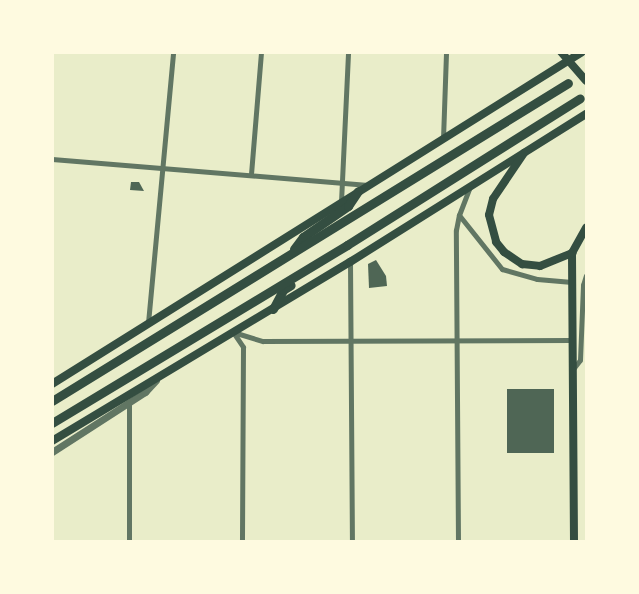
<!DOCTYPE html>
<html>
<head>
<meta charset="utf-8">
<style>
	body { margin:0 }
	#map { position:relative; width:639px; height:594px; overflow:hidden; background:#e9edc9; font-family:Karla,sans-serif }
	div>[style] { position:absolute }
	.building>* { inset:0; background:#4f6655; transform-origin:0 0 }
	.minor>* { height:5px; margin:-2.5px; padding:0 2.5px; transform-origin:2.5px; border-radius:2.5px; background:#617663 }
	.tertiary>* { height:7px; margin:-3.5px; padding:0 3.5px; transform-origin:3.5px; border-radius:3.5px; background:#617663 }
	.secondary>* { height:8px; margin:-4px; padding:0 4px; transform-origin:4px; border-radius:4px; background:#344e41 }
	.primary>* { height:8px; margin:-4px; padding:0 4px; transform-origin:4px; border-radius:4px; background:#344e41 }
	.motorway>* { height:9px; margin:-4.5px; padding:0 4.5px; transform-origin:4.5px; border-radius:4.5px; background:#344e41 }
	span { translate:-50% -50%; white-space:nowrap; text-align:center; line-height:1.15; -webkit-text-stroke:6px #fefae0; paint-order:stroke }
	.frame { position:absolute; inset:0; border:54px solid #fefae0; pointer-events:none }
</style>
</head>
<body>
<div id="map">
	<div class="building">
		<i style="clip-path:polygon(131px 182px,139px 182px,144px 191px,130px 190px)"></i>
		<i style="clip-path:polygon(376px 260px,386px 276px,387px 286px,369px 288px,368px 264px)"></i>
		<i style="left:507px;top:389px;width:47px;height:64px"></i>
	</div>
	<div class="minor">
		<i style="left:443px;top:139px;width:87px;rotate:-88deg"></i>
		<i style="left:52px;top:159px;width:317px;rotate:4.7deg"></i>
		<i style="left:251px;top:174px;width:122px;rotate:-85.3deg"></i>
		<i style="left:341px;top:202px;width:150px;rotate:-87.3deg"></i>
		<i style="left:459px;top:215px;width:69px;rotate:51.5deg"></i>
		<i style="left:502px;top:269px;width:36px;rotate:16deg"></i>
		<i style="left:537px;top:279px;width:35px;rotate:5deg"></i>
		<i style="left:350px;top:262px;width:280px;rotate:89.6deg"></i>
		<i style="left:148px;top:323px;width:272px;rotate:-84.7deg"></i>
		<i style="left:233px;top:332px;width:31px;rotate:17deg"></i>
		<i style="left:263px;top:341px;width:308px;rotate:-0.2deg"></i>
		<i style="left:233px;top:332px;width:18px;rotate:56deg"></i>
		<i style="left:243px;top:347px;width:195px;rotate:90.3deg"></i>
		<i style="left:573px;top:369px;width:11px;rotate:-52deg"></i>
		<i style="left:580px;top:360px;width:75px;rotate:-87.7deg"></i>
		<i style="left:583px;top:285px;width:10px;rotate:-73deg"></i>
		<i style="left:129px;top:403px;width:139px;rotate:90deg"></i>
		<i style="left:458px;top:542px;width:312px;rotate:-90.4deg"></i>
		<i style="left:456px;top:230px;width:15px;rotate:-79deg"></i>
		<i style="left:459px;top:215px;width:30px;rotate:-69deg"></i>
	</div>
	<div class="tertiary">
		<i style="left:52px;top:452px;width:111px;rotate:-32.8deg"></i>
		<i style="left:145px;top:392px;width:16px;rotate:-47deg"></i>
	</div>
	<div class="secondary">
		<i style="left:52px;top:384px;width:625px;rotate:-32.06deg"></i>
		<i style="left:52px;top:441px;width:348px;rotate:-31deg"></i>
		<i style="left:350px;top:262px;width:279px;rotate:-32.1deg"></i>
	</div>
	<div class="primary">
		<i style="left:561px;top:52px;width:38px;rotate:49deg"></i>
		<i style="left:524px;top:153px;width:55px;rotate:124deg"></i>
		<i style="left:493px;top:199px;width:16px;rotate:104deg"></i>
		<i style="left:489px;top:215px;width:28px;rotate:75deg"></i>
		<i style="left:496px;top:242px;width:13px;rotate:51deg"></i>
		<i style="left:504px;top:252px;width:22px;rotate:34deg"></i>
		<i style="left:522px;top:264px;width:18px;rotate:6deg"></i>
		<i style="left:540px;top:266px;width:35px;rotate:-22deg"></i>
		<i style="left:574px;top:542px;width:289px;rotate:-90.4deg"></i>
		<i style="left:572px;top:253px;width:29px;rotate:-61deg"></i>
	</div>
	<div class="motorway">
		<i style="left:294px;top:249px;width:15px;rotate:-53deg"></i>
		<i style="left:303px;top:237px;width:55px;rotate:-34.6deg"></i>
		<i style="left:348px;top:206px;width:18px;rotate:-56deg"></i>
		<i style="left:273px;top:309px;width:21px;rotate:-62deg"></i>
		<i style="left:283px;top:290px;width:9px;rotate:-32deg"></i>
		<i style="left:52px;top:401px;width:606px;rotate:-31.64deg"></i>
		<i style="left:52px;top:423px;width:345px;rotate:-31.1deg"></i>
		<i style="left:347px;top:245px;width:275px;rotate:-32.2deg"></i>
	</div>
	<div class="frame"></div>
</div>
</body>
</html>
